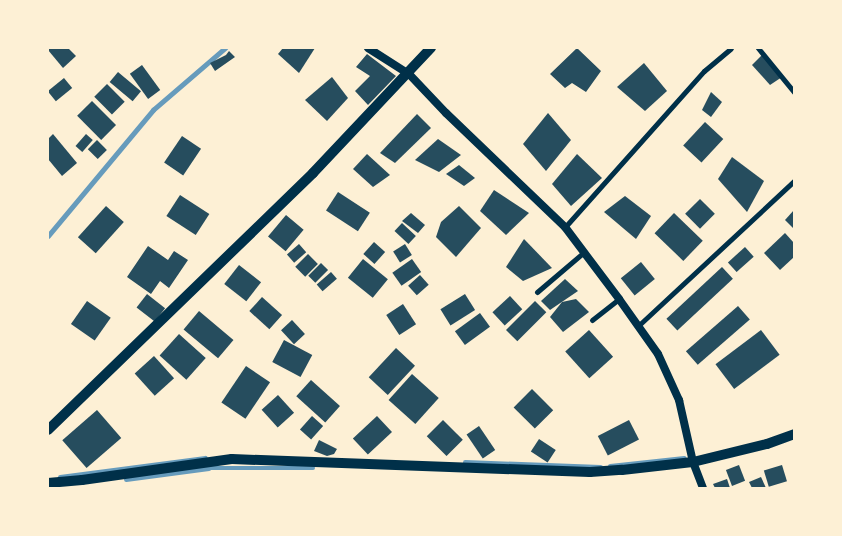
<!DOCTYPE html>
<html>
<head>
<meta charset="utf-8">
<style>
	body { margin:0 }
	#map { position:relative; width:842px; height:536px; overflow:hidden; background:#fdf0d5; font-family:"PT Sans",sans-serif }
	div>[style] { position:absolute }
	.stream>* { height:4.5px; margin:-2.25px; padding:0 2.25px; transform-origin:2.25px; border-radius:2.25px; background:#669bbc }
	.building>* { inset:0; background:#264d5e; transform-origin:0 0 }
	.minor>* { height:5px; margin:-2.5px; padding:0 2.5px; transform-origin:2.5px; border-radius:2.5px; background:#003049 }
	.tertiary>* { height:8px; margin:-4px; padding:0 4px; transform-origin:4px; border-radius:4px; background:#003049 }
	.primary>* { height:10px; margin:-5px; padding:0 5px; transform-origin:5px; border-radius:5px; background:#003049 }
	span { translate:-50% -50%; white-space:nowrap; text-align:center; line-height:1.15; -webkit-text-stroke:4px #fdf0d5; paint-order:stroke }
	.frame { position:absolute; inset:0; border:49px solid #fdf0d5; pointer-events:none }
</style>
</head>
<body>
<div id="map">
	<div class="stream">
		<i style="left:48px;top:236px;width:164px;rotate:-50.2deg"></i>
		<i style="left:153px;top:110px;width:95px;rotate:-40.7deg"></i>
		<i style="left:465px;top:462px;width:135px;rotate:2.1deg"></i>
		<i style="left:610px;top:466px;width:74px;rotate:-6.2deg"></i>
		<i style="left:60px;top:477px;width:146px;rotate:-7.5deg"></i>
		<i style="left:126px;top:479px;width:83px;rotate:-7.6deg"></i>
		<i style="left:208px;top:468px;width:105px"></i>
	</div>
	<div class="building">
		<i style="clip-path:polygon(50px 48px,68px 48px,76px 56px,63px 68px,48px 50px)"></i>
		<i style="clip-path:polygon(283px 48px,315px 48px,299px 73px,278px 54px)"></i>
		<i style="clip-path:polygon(577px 48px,601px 71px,586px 92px,572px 83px,565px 88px,550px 74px)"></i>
		<i style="clip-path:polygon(229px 51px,235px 57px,215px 71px,210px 63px,226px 55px)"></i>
		<i style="clip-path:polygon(367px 54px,396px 76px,368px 105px,355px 91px,370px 76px,356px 67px)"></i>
		<i style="clip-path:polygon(763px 54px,782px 77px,770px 85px,752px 65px)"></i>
		<i style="clip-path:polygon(644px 63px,667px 91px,645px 111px,617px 87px)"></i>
		<i style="left:142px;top:65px;width:31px;height:15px;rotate:54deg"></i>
		<i style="left:118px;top:72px;width:30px;height:13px;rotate:40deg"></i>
		<i style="clip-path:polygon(332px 77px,348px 98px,327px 121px,305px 100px)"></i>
		<i style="left:64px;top:78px;width:13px;height:21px;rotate:51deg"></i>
		<i style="left:107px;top:84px;width:25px;height:18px;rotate:45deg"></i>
		<i style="clip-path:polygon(711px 92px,722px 102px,711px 117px,702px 110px)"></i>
		<i style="left:92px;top:101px;width:34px;height:21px;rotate:45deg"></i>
		<i style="clip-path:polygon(548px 113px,571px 140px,546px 171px,523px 144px)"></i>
		<i style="clip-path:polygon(417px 114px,431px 128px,395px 163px,380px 153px)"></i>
		<i style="left:705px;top:122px;width:25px;height:32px;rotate:43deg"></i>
		<i style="clip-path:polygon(53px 134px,77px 163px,62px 176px,48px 159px,48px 139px)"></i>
		<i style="left:86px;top:134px;width:9px;height:16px;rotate:41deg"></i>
		<i style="left:182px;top:136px;width:23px;height:32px;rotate:34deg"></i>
		<i style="clip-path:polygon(438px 139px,461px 155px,439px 172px,415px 160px)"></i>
		<i style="left:97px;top:140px;width:14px;height:13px;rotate:45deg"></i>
		<i style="clip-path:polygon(367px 154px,390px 175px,373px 187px,353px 169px)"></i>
		<i style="clip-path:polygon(577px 154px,602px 178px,571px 206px,552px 184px)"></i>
		<i style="clip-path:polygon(732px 157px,764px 181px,747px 212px,718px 179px)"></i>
		<i style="clip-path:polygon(459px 165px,475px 178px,464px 186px,446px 174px)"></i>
		<i style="clip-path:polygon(494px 190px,529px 213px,506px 235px,480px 211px)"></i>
		<i style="left:338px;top:192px;width:38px;height:22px;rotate:33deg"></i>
		<i style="left:180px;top:195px;width:35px;height:25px;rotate:33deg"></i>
		<i style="clip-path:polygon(625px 196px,651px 216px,636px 239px,604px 212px)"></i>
		<i style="left:700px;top:199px;width:21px;height:21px;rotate:45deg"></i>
		<i style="left:106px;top:206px;width:24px;height:42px;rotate:42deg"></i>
		<i style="clip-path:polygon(459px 206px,481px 228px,456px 257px,436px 237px,441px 222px)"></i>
		<i style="clip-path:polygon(794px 210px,794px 229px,785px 220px)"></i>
		<i style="clip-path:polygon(411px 213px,425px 225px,418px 233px,402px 221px)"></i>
		<i style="left:674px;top:213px;width:40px;height:28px;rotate:44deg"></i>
		<i style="left:286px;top:215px;width:23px;height:28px;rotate:40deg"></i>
		<i style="left:402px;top:223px;width:19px;height:11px;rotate:43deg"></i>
		<i style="clip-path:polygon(785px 233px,794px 243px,794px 257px,780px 270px,764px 253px)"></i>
		<i style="clip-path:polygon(524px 239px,552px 268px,523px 281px,506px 267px)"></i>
		<i style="left:374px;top:242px;width:15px;height:16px;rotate:42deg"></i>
		<i style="left:299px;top:244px;width:11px;height:16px;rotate:49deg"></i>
		<i style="left:405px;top:244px;width:13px;height:14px;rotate:58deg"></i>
		<i style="clip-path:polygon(148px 246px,168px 260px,174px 251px,188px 260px,169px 288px,160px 281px,151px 294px,127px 277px)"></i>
		<i style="left:745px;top:247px;width:13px;height:23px;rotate:48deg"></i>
		<i style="left:308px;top:254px;width:14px;height:18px;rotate:45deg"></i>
		<i style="left:363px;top:259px;width:32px;height:24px;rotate:39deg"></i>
		<i style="left:412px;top:259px;width:16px;height:24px;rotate:55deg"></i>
		<i style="left:641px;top:262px;width:22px;height:26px;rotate:51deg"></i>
		<i style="left:321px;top:263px;width:10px;height:18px;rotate:45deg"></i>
		<i style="left:239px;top:265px;width:28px;height:24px;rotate:38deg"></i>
		<i style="left:722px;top:267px;width:16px;height:76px;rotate:47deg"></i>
		<i style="left:331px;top:272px;width:9px;height:19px;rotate:49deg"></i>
		<i style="left:420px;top:275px;width:13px;height:16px;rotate:48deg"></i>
		<i style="clip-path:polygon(565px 279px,578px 291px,550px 310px,541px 301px)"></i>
		<i style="left:147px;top:294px;width:23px;height:17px;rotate:38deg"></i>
		<i style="left:465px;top:294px;width:19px;height:29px;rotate:58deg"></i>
		<i style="left:510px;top:296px;width:18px;height:24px;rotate:47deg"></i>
		<i style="left:262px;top:297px;width:27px;height:19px;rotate:42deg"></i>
		<i style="clip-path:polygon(576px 299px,589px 312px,563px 332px,550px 317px,562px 302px)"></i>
		<i style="left:87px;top:301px;width:29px;height:28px;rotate:35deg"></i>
		<i style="left:535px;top:301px;width:16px;height:41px;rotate:45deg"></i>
		<i style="left:403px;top:304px;width:24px;height:20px;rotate:57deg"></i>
		<i style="left:738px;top:306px;width:18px;height:69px;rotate:49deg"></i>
		<i style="left:199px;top:311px;width:45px;height:24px;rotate:40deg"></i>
		<i style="left:480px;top:313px;width:17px;height:31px;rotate:54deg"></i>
		<i style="left:292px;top:320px;width:19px;height:15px;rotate:47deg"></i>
		<i style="left:589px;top:330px;width:36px;height:32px;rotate:48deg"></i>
		<i style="left:761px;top:330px;width:31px;height:57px;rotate:53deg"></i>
		<i style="left:179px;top:334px;width:36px;height:29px;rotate:42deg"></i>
		<i style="left:284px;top:340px;width:32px;height:25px;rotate:28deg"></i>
		<i style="left:396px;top:348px;width:26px;height:40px;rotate:43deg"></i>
		<i style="left:154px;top:356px;width:30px;height:26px;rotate:48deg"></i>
		<i style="left:246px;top:366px;width:29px;height:44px;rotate:34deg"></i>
		<i style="left:412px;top:374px;width:36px;height:35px;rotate:42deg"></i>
		<i style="left:311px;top:380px;width:39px;height:22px;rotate:42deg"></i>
		<i style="left:532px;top:389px;width:30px;height:26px;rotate:45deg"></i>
		<i style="left:278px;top:395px;width:24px;height:22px;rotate:48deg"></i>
		<i style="left:97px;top:410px;width:37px;height:46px;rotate:49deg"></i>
		<i style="left:312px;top:416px;width:15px;height:18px;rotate:42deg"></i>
		<i style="left:377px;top:416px;width:22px;height:33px;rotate:47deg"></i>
		<i style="left:443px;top:420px;width:28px;height:23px;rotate:45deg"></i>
		<i style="left:629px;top:420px;width:22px;height:35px;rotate:63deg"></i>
		<i style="left:479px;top:426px;width:29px;height:15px;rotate:56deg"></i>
		<i style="left:539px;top:439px;width:20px;height:15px;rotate:33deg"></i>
		<i style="clip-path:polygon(319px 440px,337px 449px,334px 454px,327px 456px,314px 451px)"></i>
		<i style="left:739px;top:465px;width:17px;height:14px;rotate:69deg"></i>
		<i style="left:782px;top:465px;width:17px;height:19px;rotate:73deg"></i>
		<i style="clip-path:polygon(761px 477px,766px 488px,752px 488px,749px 482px)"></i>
		<i style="clip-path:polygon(727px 479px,730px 488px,715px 488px,713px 484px)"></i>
	</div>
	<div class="minor">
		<i style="left:758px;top:48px;width:57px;rotate:50.7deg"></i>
		<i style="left:565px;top:227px;width:209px;rotate:-48.3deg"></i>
		<i style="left:704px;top:71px;width:35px;rotate:-40deg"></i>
		<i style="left:537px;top:292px;width:62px;rotate:-40.4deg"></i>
		<i style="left:592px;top:320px;width:34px;rotate:-38deg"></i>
		<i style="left:639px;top:325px;width:212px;rotate:-42.9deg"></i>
	</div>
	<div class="tertiary">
		<i style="left:368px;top:48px;width:49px;rotate:32.4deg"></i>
		<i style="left:409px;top:74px;width:54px;rotate:46.5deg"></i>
		<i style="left:446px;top:113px;width:165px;rotate:43.8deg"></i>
		<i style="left:565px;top:227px;width:90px;rotate:53.1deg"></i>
		<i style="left:619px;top:299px;width:67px;rotate:54.7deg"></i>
		<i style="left:658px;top:354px;width:51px;rotate:65.5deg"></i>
		<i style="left:679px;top:400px;width:64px;rotate:77.3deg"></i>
		<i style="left:693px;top:462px;width:28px;rotate:69deg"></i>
	</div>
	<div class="primary">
		<i style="left:48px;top:430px;width:369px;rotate:-44.1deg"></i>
		<i style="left:313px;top:173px;width:172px;rotate:-46.7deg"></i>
		<i style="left:48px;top:483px;width:34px;rotate:-5deg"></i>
		<i style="left:82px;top:480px;width:151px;rotate:-8deg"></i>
		<i style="left:232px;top:459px;width:358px;rotate:2.1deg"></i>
		<i style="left:590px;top:472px;width:32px;rotate:-4deg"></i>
		<i style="left:622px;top:470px;width:71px;rotate:-6.4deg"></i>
		<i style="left:693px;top:462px;width:76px;rotate:-13.7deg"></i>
		<i style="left:767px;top:444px;width:29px;rotate:-20deg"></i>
	</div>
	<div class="frame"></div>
</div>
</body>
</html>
